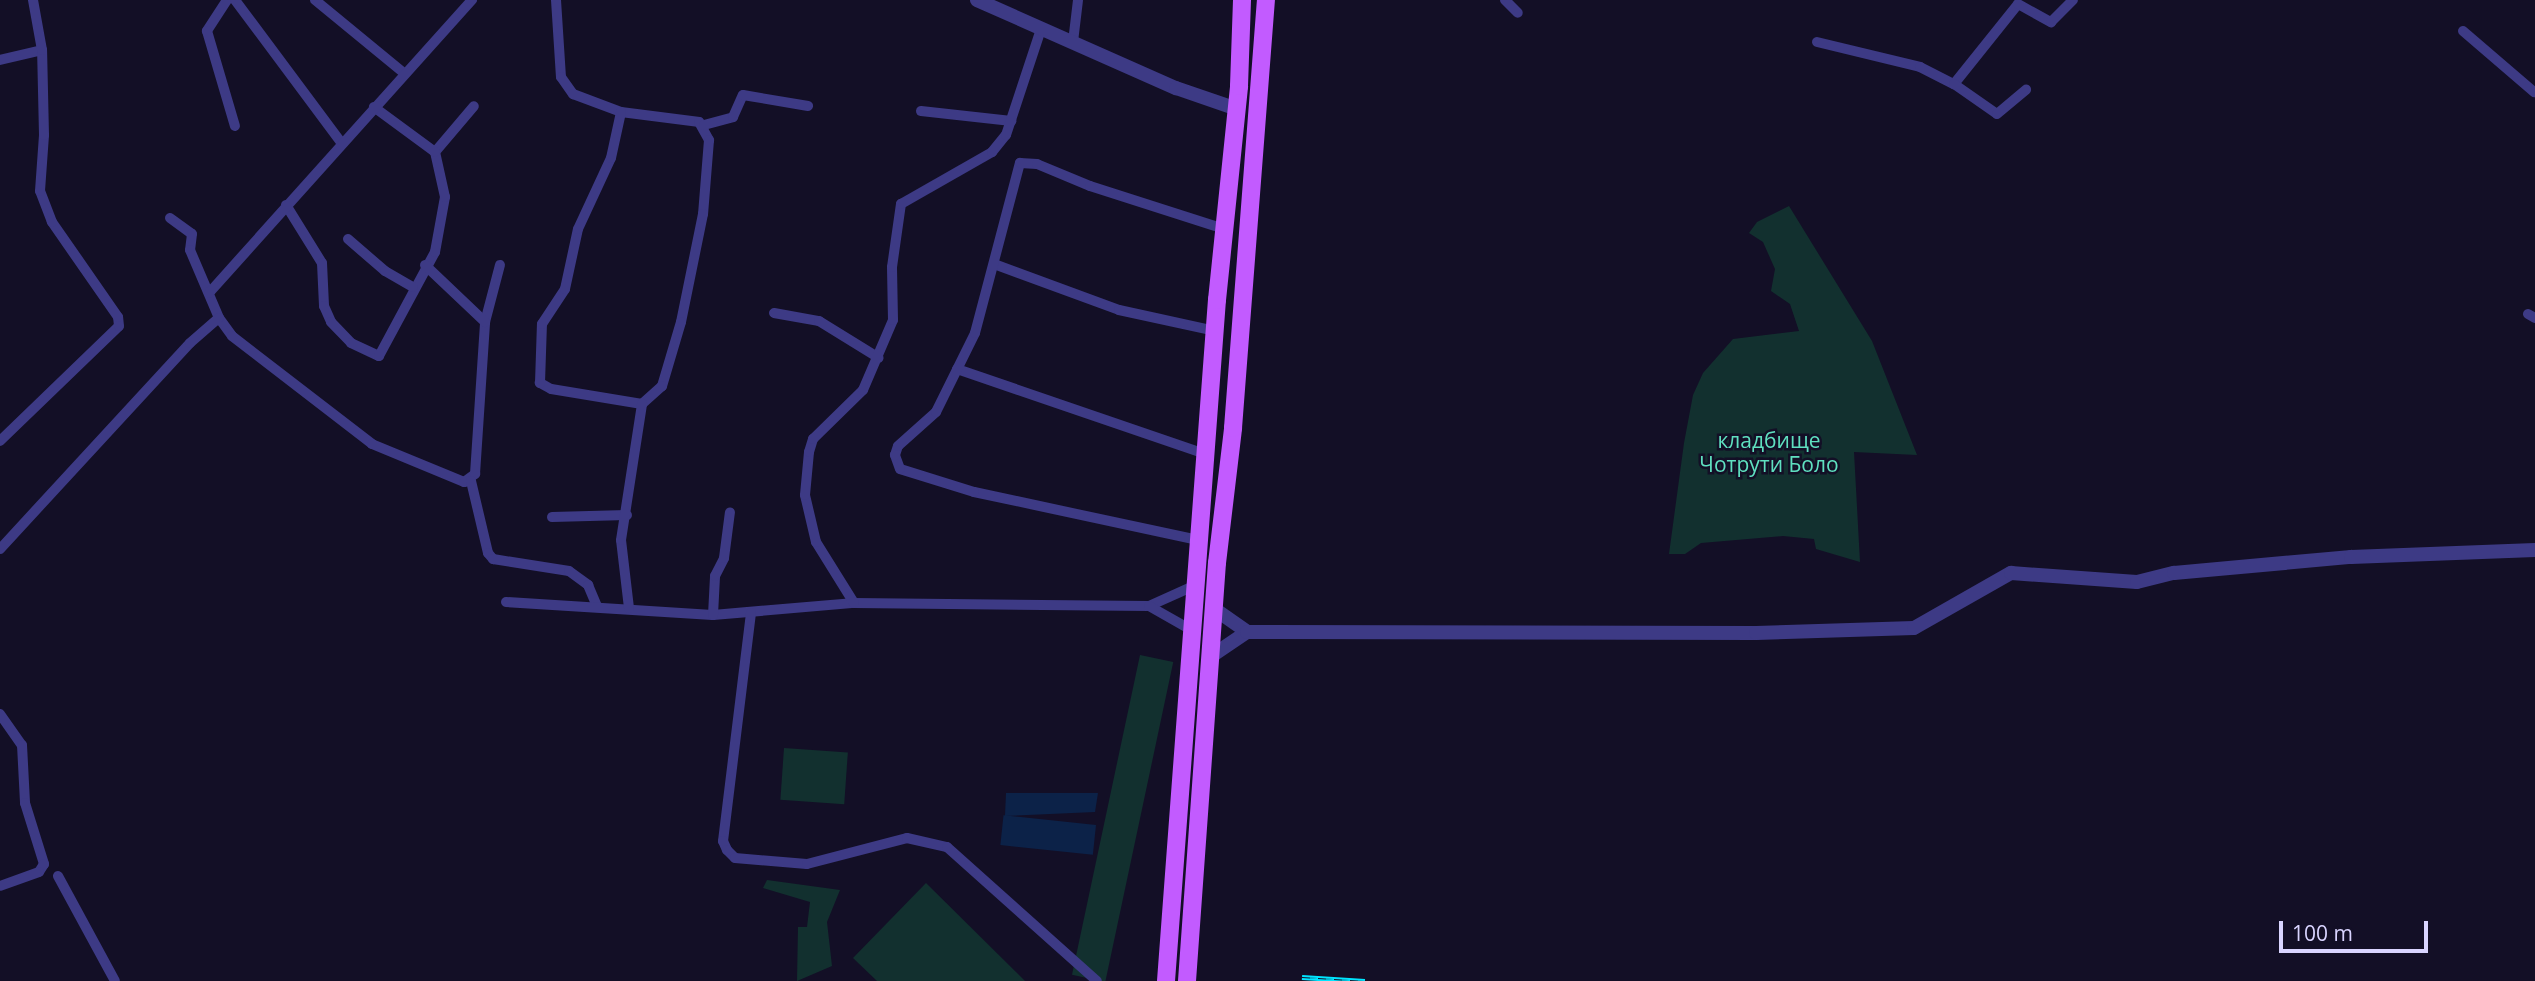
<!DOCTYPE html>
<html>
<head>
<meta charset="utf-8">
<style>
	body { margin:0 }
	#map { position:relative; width:2535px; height:981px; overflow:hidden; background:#130f26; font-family:"Open Sans",sans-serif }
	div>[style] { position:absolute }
	.green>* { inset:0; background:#12302f; transform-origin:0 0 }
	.water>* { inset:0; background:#0c2248; transform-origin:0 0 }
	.minor>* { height:10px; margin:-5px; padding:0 5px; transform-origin:5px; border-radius:5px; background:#3d3a85 }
	.tertiary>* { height:14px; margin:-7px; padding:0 7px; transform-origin:7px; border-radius:7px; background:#3d3a85 }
	.primary>* { height:18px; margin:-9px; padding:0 9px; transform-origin:9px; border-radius:9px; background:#c25bff }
	.rail>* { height:5px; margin-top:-2.5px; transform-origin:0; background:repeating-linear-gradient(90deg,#130f26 0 8px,#00e5ff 0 16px); box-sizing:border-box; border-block:2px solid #00e5ff }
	span { translate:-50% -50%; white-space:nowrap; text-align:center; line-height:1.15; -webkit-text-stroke:5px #130f26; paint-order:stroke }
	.park-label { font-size:21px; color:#5fe0c0 }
	.scale { position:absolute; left:2279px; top:921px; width:149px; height:32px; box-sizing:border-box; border:4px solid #d9d4ff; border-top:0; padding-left:9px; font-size:21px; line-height:24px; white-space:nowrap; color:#d9d4ff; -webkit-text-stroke:5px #130f26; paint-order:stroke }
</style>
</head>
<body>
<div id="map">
	<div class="green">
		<i style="clip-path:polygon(1789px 206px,1872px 341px,1917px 455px,1854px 452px,1860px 562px,1816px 549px,1814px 539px,1783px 536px,1701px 543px,1685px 554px,1669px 554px,1684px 443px,1693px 395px,1703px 373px,1733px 339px,1799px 331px,1790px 304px,1771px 291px,1775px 269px,1763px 242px,1749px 233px,1757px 222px)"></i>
		<i style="left:1140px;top:655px;width:34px;height:327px;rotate:12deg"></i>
		<i style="left:784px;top:748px;width:64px;height:52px;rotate:4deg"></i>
		<i style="clip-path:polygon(767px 880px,840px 890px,827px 922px,832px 966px,797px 981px,798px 927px,807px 927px,810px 902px,763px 888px)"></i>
		<i style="clip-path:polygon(926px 883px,1025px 981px,877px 981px,853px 958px)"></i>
	</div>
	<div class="water">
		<i style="clip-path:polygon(1006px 793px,1098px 793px,1095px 812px,1005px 816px)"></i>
		<i style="left:1096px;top:825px;width:30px;height:93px;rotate:96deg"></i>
	</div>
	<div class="minor">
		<i style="left:227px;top:0;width:37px;rotate:123deg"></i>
		<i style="left:207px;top:31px;width:99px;rotate:73.6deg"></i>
		<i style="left:235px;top:0;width:177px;rotate:53.3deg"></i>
		<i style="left:315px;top:0;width:115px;rotate:39.4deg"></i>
		<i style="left:556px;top:0;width:77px;rotate:86.3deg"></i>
		<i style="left:561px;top:77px;width:21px;rotate:55deg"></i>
		<i style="left:573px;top:94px;width:51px;rotate:20.6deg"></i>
		<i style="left:621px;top:112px;width:79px;rotate:7.3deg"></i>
		<i style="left:699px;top:122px;width:21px;rotate:61deg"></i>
		<i style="left:709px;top:140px;width:74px;rotate:94.6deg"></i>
		<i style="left:703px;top:214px;width:110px;rotate:101.5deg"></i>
		<i style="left:681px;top:322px;width:67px;rotate:106.5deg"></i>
		<i style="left:662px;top:386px;width:27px;rotate:138deg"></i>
		<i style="left:642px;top:404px;width:92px;rotate:-170.6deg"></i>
		<i style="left:551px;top:389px;width:13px;rotate:-151deg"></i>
		<i style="left:540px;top:383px;width:59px;rotate:-88.1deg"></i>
		<i style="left:542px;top:324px;width:42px;rotate:-56.7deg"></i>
		<i style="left:565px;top:289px;width:61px;rotate:-77.8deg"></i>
		<i style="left:578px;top:229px;width:78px;rotate:-65.1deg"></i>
		<i style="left:611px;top:158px;width:47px;rotate:-77.7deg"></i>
		<i style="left:1505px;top:0;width:18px;rotate:45deg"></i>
		<i style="left:2463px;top:31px;width:94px;rotate:40.7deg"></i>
		<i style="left:1073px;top:42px;width:42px;rotate:-83.2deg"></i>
		<i style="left:1817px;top:42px;width:106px;rotate:13.6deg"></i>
		<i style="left:1920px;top:67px;width:38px;rotate:27deg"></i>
		<i style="left:1954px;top:84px;width:102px;rotate:-51.3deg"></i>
		<i style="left:2018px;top:4px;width:38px;rotate:29deg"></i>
		<i style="left:2051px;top:22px;width:31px;rotate:-45deg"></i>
		<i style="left:0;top:60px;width:43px;rotate:-13.4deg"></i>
		<i style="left:1954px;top:84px;width:52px;rotate:34.9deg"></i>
		<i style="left:1997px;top:114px;width:38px;rotate:-40deg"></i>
		<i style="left:921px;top:111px;width:91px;rotate:6.3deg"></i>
		<i style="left:704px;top:125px;width:30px;rotate:-15deg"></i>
		<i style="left:733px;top:117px;width:24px;rotate:-66deg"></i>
		<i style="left:743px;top:95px;width:66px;rotate:9.6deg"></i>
		<i style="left:435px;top:152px;width:60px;rotate:-49.7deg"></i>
		<i style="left:286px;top:205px;width:68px;rotate:58.2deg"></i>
		<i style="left:322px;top:263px;width:43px;rotate:87.3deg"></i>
		<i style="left:324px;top:306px;width:17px;rotate:66deg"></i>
		<i style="left:331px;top:322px;width:29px;rotate:46deg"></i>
		<i style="left:351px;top:343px;width:31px;rotate:25deg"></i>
		<i style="left:379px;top:356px;width:118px;rotate:-61.7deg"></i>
		<i style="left:435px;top:252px;width:56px;rotate:-79.7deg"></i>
		<i style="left:445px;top:197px;width:46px;rotate:-102.5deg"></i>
		<i style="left:435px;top:152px;width:76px;rotate:-143.6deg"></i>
		<i style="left:170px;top:218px;width:27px;rotate:36deg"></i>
		<i style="left:192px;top:234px;width:16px;rotate:97deg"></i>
		<i style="left:190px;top:250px;width:74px;rotate:66.9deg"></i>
		<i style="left:219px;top:318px;width:22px;rotate:54deg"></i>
		<i style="left:232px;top:336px;width:177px;rotate:37.6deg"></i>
		<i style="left:372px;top:444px;width:100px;rotate:22.4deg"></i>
		<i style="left:464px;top:482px;width:14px;rotate:-36deg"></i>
		<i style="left:475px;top:474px;width:152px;rotate:-86.2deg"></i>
		<i style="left:485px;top:322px;width:59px;rotate:-75.3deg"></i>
		<i style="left:348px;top:239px;width:49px;rotate:40.9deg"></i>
		<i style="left:385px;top:271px;width:32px;rotate:30deg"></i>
		<i style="left:994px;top:264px;width:133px;rotate:20.2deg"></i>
		<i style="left:1119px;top:310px;width:98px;rotate:12.3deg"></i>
		<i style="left:425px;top:265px;width:83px;rotate:43.5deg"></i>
		<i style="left:209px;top:293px;width:394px;rotate:-48.1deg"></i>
		<i style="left:774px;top:313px;width:46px;rotate:10.1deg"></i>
		<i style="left:819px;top:321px;width:70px;rotate:31.7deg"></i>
		<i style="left:2528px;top:314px;width:8px;rotate:30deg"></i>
		<i style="left:957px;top:369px;width:262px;rotate:18.9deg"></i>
		<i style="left:0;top:441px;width:165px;rotate:-44deg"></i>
		<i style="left:119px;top:326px;width:9px;rotate:-96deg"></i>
		<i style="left:118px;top:317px;width:116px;rotate:-124.8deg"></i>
		<i style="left:52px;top:222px;width:33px;rotate:-111deg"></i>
		<i style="left:40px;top:191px;width:56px;rotate:-85.9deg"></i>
		<i style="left:44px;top:135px;width:85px;rotate:-91.3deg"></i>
		<i style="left:42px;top:50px;width:51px;rotate:-100.2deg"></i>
		<i style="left:471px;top:481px;width:74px;rotate:76.7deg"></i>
		<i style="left:488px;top:553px;width:8px;rotate:50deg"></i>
		<i style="left:493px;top:559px;width:77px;rotate:9deg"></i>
		<i style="left:569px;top:571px;width:24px;rotate:36deg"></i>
		<i style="left:588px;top:585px;width:23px;rotate:67deg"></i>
		<i style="left:552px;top:517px;width:75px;rotate:-1.5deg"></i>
		<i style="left:1198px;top:540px;width:229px;rotate:-167.9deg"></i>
		<i style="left:974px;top:492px;width:77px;rotate:-162.7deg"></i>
		<i style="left:900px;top:469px;width:15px;rotate:-110deg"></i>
		<i style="left:895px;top:455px;width:9px;rotate:-72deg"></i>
		<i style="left:898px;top:446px;width:51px;rotate:-41.8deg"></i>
		<i style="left:936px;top:412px;width:88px;rotate:-63.7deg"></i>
		<i style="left:975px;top:333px;width:176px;rotate:-75.2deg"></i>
		<i style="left:1020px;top:163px;width:17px;rotate:3deg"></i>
		<i style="left:1037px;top:164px;width:57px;rotate:22.5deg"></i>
		<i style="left:1090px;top:186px;width:141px;rotate:17.8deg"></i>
		<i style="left:0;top:549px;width:280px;rotate:-47.3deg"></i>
		<i style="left:190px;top:343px;width:38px;rotate:-41deg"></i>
		<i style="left:506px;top:602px;width:207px;rotate:3.6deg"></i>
		<i style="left:713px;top:615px;width:142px;rotate:-4.9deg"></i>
		<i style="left:854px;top:603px;width:295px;rotate:0.6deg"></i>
		<i style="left:1149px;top:606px;width:51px;rotate:-24.1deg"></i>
		<i style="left:854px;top:603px;width:72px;rotate:-121.9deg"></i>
		<i style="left:816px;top:542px;width:48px;rotate:-103.2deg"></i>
		<i style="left:805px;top:495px;width:43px;rotate:-84.7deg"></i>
		<i style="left:809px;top:452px;width:14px;rotate:-73deg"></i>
		<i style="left:813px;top:439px;width:70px;rotate:-44.4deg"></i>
		<i style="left:863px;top:390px;width:76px;rotate:-66.8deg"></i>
		<i style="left:893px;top:320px;width:53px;rotate:-91.1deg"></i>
		<i style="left:892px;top:267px;width:64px;rotate:-81.9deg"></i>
		<i style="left:901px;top:204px;width:105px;rotate:-29.7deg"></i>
		<i style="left:992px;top:152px;width:22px;rotate:-51deg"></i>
		<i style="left:1006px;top:135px;width:112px;rotate:-71.7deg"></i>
		<i style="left:1149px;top:606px;width:51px;rotate:29.6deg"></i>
		<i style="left:629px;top:608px;width:68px;rotate:-96.7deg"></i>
		<i style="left:621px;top:540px;width:138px;rotate:-81.2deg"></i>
		<i style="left:751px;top:613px;width:230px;rotate:97deg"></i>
		<i style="left:723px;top:841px;width:10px;rotate:66deg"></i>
		<i style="left:727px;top:850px;width:11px;rotate:45deg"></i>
		<i style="left:735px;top:858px;width:72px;rotate:4.8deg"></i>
		<i style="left:807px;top:864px;width:103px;rotate:-14.6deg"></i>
		<i style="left:907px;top:838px;width:41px;rotate:12.7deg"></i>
		<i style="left:947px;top:847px;width:201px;rotate:41.8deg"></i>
		<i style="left:713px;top:615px;width:39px;rotate:-87deg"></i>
		<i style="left:715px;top:576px;width:20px;rotate:-63deg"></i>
		<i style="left:724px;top:558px;width:46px;rotate:-82.6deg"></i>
		<i style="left:0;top:714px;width:38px;rotate:55deg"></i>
		<i style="left:22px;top:745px;width:58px;rotate:87deg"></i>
		<i style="left:25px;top:803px;width:64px;rotate:72.7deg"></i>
		<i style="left:44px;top:864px;width:9px;rotate:122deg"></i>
		<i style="left:39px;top:872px;width:41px;rotate:160.3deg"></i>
		<i style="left:58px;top:876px;width:119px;rotate:61.5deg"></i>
	</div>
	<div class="tertiary">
		<i style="left:977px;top:0;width:218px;rotate:23.9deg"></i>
		<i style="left:1176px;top:88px;width:65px;rotate:19deg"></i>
		<i style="left:1216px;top:610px;width:38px;rotate:35deg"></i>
		<i style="left:1213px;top:655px;width:41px;rotate:-34.1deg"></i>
		<i style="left:1247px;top:632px;width:509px;rotate:0.11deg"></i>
		<i style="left:1756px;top:633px;width:158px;rotate:-1.8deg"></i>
		<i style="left:1914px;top:628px;width:112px;rotate:-29.6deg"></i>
		<i style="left:2011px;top:573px;width:126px;rotate:4.1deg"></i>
		<i style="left:2137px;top:582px;width:38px;rotate:-14deg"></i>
		<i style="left:2174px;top:573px;width:178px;rotate:-5.2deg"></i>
		<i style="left:2351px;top:557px;width:184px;rotate:-2.2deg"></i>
	</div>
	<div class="primary">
		<i style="left:1166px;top:981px;width:683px;rotate:-85.72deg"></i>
		<i style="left:1217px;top:300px;width:215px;rotate:-84.1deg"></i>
		<i style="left:1239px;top:86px;width:86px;rotate:-88deg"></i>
		<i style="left:1187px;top:981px;width:419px;rotate:-85.9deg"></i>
		<i style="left:1217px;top:563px;width:136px;rotate:-83.2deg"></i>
		<i style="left:1233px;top:428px;width:429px;rotate:-85.6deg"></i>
	</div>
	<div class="rail">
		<i style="left:1302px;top:977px;width:63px;rotate:3.6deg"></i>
	</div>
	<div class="park-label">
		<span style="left:1769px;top:452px">кладбище<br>Чотрути Боло</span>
	</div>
	<div class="scale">100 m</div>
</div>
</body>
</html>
